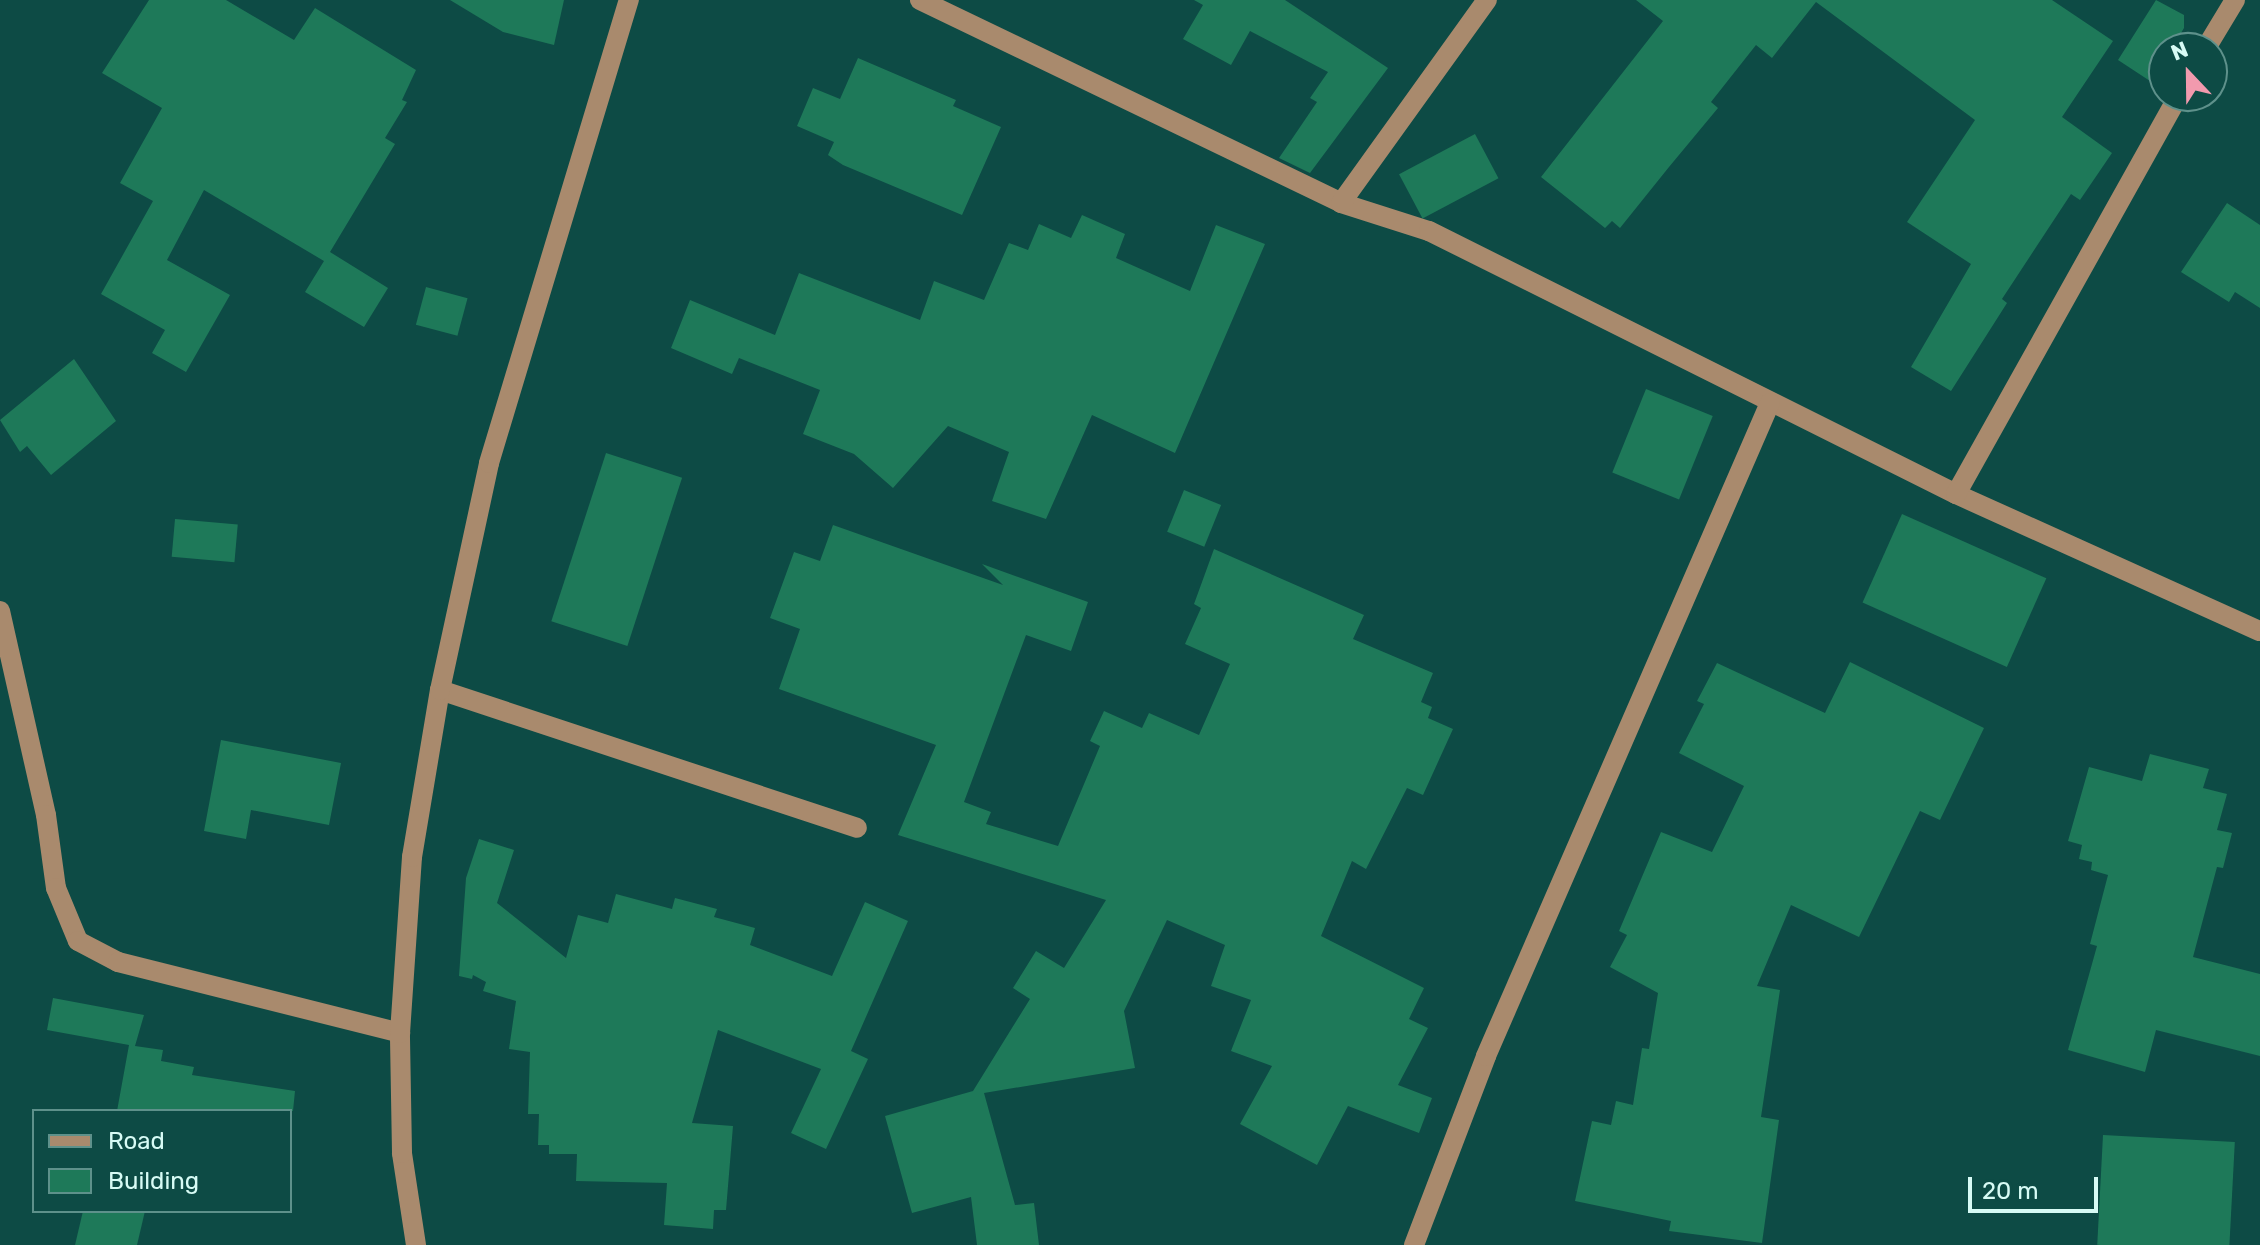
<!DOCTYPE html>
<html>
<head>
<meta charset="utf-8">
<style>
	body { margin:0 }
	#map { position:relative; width:2260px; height:1245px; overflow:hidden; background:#0d4b45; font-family:Rubik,sans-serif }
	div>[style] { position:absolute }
	.building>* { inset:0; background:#1e7959; transform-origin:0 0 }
	.minor>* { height:20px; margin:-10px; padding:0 10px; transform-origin:10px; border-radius:10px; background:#a98a6d }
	span { translate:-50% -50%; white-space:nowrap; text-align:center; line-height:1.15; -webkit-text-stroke:7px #0d4b45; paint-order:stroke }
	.legend { position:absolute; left:32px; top:1109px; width:260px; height:104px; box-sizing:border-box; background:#0d4b45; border:2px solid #5e918b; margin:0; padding:10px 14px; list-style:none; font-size:24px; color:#d7fbf5 }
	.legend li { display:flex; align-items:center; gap:16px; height:40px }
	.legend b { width:40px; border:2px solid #5e918b }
	.north { position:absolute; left:2148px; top:32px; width:80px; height:80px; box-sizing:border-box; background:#0d4b45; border:2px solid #5e918b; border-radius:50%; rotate:338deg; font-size:22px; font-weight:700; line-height:32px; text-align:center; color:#d7fbf5 }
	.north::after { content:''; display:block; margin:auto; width:28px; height:36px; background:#f29aae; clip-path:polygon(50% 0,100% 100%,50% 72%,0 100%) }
	.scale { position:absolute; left:1968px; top:1177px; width:130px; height:36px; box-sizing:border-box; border:4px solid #d7fbf5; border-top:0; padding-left:10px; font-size:24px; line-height:28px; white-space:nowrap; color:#d7fbf5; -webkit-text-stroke:6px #0d4b45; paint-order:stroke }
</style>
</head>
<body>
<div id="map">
	<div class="building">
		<i style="clip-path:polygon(149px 0,226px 0,294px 40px,315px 8px,416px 70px,402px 100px,407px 102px,385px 138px,395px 144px,330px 252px,388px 288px,364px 327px,305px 292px,324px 261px,204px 190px,167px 260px,230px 295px,186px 372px,152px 353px,165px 330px,101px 294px,153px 201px,120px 183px,162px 108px,102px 73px)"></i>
		<i style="clip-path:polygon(450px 0,564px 0,554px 45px,503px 32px)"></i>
		<i style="clip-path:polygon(1194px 0,1285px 0,1388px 68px,1310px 173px,1279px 158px,1317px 102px,1310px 98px,1328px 72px,1250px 31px,1231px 65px,1183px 39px,1203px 5px)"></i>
		<i style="clip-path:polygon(1636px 0,2052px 0,2113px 41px,2062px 117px,2112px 153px,2080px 200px,2071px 194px,2002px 299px,2007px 303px,1951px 391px,1911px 367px,1971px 264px,1907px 222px,1975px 120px,1816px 2px,1772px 58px,1756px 45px,1711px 102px,1718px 108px,1669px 167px,1620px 228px,1612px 221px,1605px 228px,1541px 177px,1663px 21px)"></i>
		<i style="clip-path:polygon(2156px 0,2184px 15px,2184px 28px,2172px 48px,2164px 48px,2164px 60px,2150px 81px,2118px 60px)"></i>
		<i style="clip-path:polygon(858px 58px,956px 100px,953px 106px,1001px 127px,962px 215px,843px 165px,828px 155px,834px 142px,797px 126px,813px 88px,840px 99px)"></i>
		<i style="left:1475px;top:134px;width:50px;height:86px;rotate:62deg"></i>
		<i style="clip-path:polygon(2227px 203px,2260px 225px,2260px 308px,2235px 292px,2229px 302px,2181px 272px)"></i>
		<i style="clip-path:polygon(1082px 215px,1125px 234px,1116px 258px,1190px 291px,1216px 225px,1265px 244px,1175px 453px,1092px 415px,1046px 519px,992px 501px,1009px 452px,948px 426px,893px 488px,854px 454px,803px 434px,820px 390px,739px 358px,732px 374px,671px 348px,690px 300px,775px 335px,799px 273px,920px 320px,934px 281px,984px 300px,1009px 243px,1028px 250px,1039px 224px,1071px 238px)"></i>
		<i style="left:426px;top:287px;width:43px;height:39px;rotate:15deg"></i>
		<i style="clip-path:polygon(74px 359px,116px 421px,51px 475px,27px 446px,20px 452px,0 420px)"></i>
		<i style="left:1646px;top:389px;width:72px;height:90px;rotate:22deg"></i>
		<i style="left:606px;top:453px;width:80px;height:177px;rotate:18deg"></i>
		<i style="left:1184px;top:490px;width:40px;height:45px;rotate:22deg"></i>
		<i style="left:1902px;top:514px;width:158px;height:97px;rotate:24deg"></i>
		<i style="left:175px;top:519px;width:63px;height:38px;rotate:5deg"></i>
		<i style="clip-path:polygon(833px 525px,1003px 585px,982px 564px,1088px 602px,1071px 651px,1026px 635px,964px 802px,991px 812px,986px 824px,1058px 846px,1100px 746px,1090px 741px,1104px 711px,1142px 728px,1149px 713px,1199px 735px,1230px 664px,1185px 644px,1201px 608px,1194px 604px,1214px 549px,1364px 615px,1353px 639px,1433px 673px,1421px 702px,1432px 707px,1428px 718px,1453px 729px,1423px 795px,1407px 788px,1366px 869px,1352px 861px,1321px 936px,1424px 988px,1409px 1019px,1428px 1028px,1398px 1085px,1432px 1098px,1419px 1133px,1348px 1106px,1317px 1165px,1240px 1124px,1272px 1066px,1231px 1051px,1251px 1000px,1211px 986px,1225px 945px,1167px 920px,1124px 1011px,1135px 1068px,984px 1093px,1015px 1205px,1034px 1203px,1039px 1245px,977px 1245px,971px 1197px,912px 1213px,885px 1116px,973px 1091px,1030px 999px,1013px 988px,1036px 951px,1064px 968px,1106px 900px,898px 835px,936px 745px,779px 689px,800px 629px,770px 618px,794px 552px,820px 561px)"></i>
		<i style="clip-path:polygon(1850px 662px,1984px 728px,1940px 820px,1920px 811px,1859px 937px,1791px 905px,1757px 986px,1780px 990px,1761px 1117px,1779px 1120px,1762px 1243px,1669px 1231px,1671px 1221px,1575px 1201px,1592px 1121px,1611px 1125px,1616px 1101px,1633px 1105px,1642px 1048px,1649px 1049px,1658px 993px,1610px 967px,1627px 935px,1619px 931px,1661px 832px,1712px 852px,1744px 786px,1679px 753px,1704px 704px,1697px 701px,1717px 663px,1825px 713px)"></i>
		<i style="clip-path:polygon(221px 740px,341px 763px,329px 825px,251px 810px,246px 839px,204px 831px)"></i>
		<i style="clip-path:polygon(2150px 754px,2209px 769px,2203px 788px,2227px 794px,2217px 830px,2232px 833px,2223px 868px,2217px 867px,2193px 957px,2260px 974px,2260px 1056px,2156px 1030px,2145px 1072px,2068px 1050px,2097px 946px,2090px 944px,2108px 875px,2091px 870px,2092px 862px,2079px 859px,2082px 845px,2068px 841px,2089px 767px,2142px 781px)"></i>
		<i style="clip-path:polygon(479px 839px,514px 850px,497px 903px,566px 958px,578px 915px,608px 923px,616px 894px,672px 909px,675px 898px,717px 909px,714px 917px,755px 928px,750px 945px,832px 976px,865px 902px,908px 921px,851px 1051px,868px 1059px,826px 1149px,791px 1133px,821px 1069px,718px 1030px,692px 1123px,733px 1126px,726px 1210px,714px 1210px,713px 1229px,664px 1225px,667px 1183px,576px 1181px,577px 1154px,549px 1154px,549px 1145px,538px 1145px,539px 1114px,528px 1114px,530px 1052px,509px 1049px,516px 1001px,483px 991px,486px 982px,473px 975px,472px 979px,459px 976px,466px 878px)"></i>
		<i style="clip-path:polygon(53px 998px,144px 1015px,135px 1046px,163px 1050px,161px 1061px,194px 1067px,192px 1075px,295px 1091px,293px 1111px,117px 1111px,129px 1045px,47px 1030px)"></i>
		<i style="left:2103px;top:1135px;width:132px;height:110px;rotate:3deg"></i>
		<i style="clip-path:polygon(83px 1211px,145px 1211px,137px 1245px,75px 1245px)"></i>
	</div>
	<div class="minor">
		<i style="left:920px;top:0;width:467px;rotate:25.7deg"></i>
		<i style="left:1341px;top:203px;width:92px;rotate:17.7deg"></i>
		<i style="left:1429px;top:231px;width:589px;rotate:26.52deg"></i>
		<i style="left:1956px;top:494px;width:333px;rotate:24.3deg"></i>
		<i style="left:2206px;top:48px;width:56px;rotate:-58.9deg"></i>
		<i style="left:1341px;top:203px;width:250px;rotate:-54.3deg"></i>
		<i style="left:1956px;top:494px;width:456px;rotate:-60.8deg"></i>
		<i style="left:0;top:611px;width:209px;rotate:77.3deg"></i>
		<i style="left:46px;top:815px;width:74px;rotate:82.2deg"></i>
		<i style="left:56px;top:888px;width:57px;rotate:67.5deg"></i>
		<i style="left:78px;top:941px;width:45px;rotate:27.7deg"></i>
		<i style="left:118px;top:962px;width:291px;rotate:14.1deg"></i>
		<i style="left:440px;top:690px;width:439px;rotate:18.3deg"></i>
		<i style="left:416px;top:1245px;width:93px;rotate:-98.7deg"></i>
		<i style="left:402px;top:1153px;width:120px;rotate:-91deg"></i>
		<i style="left:400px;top:1033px;width:176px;rotate:-86.1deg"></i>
		<i style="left:412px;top:857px;width:169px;rotate:-80.5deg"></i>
		<i style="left:440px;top:690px;width:232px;rotate:-77.8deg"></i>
		<i style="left:489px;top:463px;width:484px;rotate:-73.2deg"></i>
		<i style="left:1414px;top:1245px;width:202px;rotate:-69.1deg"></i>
		<i style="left:1486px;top:1056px;width:712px;rotate:-66.5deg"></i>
	</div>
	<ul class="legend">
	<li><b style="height:10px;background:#a98a6d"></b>Road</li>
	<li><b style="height:22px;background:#1e7959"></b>Building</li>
	</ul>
	<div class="north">N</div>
	<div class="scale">20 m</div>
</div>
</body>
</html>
